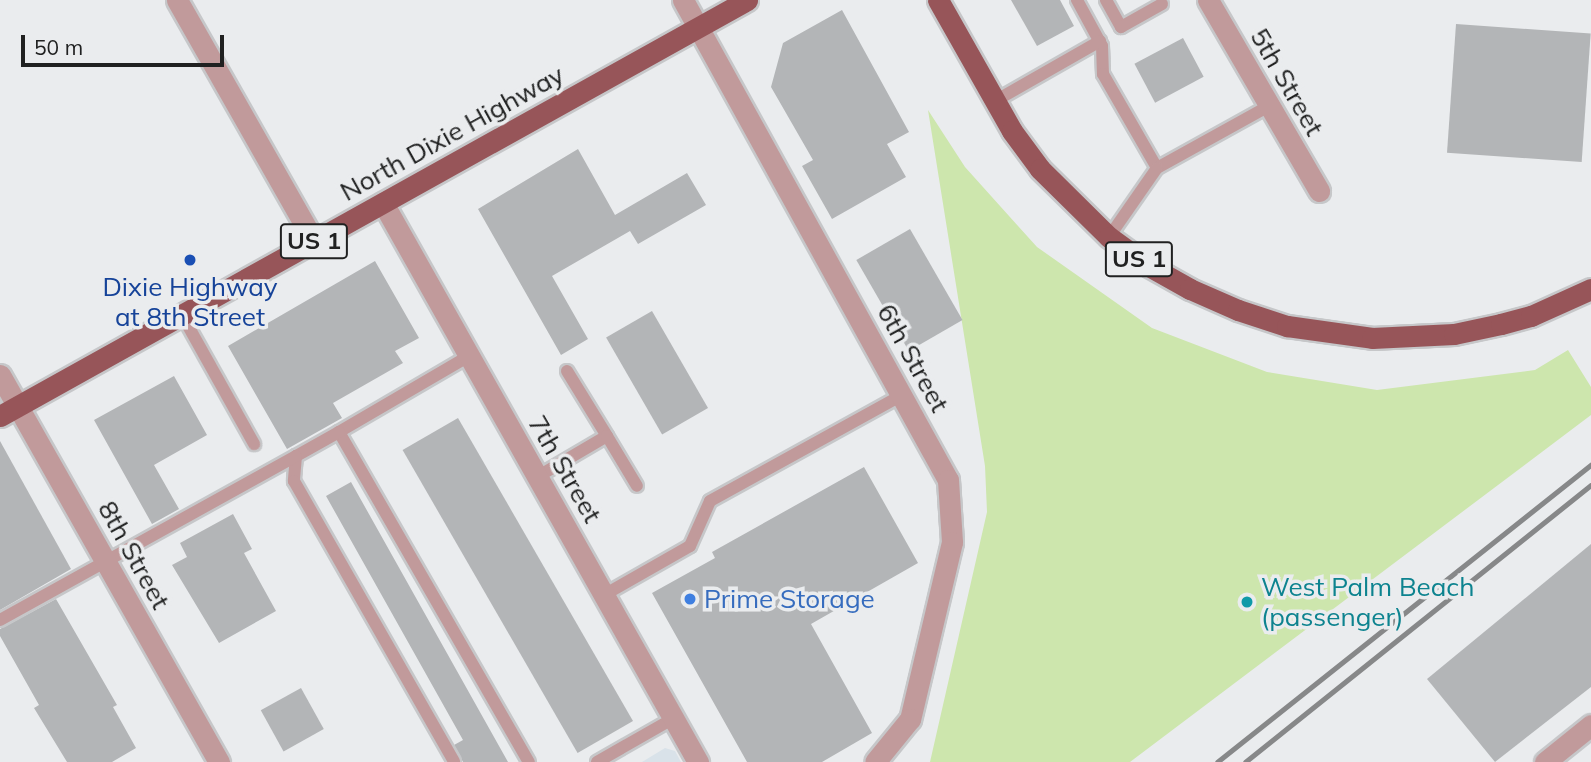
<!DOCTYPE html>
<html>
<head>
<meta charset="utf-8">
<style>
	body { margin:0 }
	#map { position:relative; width:1591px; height:762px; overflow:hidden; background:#eaecee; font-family:Mulish,sans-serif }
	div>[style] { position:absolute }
	.built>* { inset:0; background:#d9e2e9 }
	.green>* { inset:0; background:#cde6ad }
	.building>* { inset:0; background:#b3b5b7; transform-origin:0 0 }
	.roads { filter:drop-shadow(2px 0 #c6c7c9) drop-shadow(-2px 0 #c6c7c9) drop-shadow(0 2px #c6c7c9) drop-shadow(0 -2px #c6c7c9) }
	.lane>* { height:12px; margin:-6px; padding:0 6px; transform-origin:6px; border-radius:6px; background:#c19a9b }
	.street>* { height:21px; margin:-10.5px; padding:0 10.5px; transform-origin:10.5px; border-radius:10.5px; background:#c19a9b }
	.primary>* { height:21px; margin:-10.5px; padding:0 10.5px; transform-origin:10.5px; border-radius:10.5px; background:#975559 }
	.rail>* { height:5px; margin:-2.5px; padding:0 2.5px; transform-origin:2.5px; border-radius:2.5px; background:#878889 }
	.dots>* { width:19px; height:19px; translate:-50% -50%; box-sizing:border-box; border:4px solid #eaecee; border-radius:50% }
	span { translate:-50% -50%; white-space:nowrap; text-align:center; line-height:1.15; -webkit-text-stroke:7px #eaecee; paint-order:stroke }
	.shield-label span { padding:2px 5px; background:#eaecee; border:2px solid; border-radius:5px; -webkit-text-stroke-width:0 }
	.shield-label { font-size:24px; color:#202121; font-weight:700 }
	.street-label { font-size:26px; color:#202121 }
	.transit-label { font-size:26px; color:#164399 }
	.culture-label { font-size:26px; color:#0d838f }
	.left { translate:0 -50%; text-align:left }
	.shop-label { font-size:26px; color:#366cbe }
	.scale { position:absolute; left:21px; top:35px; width:203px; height:32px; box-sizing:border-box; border:4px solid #202121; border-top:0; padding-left:9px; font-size:21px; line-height:24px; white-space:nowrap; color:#202121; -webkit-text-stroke:5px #eaecee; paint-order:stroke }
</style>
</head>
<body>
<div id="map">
	<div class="built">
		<i style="clip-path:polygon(665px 748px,675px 751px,681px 762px,642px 762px)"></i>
	</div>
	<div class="green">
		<i style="clip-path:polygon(928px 110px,965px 167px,1037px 247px,1152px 328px,1267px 372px,1377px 390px,1535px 370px,1568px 350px,1591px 387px,1591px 415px,1130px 762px,930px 762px,987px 512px,985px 466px)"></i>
	</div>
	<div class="building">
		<i style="clip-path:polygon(1011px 0,1060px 0,1074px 26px,1037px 46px)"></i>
		<i style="clip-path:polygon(842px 10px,909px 132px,887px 144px,906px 177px,832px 219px,802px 166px,813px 160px,771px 87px,783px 43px)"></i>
		<i style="left:1456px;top:24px;width:135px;height:129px;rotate:4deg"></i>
		<i style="left:1183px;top:38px;width:44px;height:55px;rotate:62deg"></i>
		<i style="clip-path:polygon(578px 149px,615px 215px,687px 173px,706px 205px,638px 244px,630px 231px,552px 276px,588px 339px,561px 355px,478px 209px)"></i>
		<i style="left:910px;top:229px;width:105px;height:62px;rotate:60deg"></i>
		<i style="clip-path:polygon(375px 261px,419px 338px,395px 351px,403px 363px,333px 403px,342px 418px,287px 449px,228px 346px)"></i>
		<i style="left:652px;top:311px;width:112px;height:53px;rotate:60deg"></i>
		<i style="clip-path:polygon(174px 376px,207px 435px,154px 465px,179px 509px,152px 524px,94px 420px)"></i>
		<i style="left:458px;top:418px;width:350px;height:64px;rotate:60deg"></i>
		<i style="clip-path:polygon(0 441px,71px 569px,0 610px)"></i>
		<i style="clip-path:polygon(864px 467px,918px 563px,811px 624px,872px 733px,822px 762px,747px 762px,652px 593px,715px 558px,712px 552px)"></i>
		<i style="clip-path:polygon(351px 482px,508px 762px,463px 762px,454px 745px,463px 740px,326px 496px)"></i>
		<i style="clip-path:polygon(233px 514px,252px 549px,244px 553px,276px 611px,219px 643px,172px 565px,187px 557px,180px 543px)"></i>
		<i style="clip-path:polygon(1591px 544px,1591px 687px,1495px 762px,1427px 679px)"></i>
		<i style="clip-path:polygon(56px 599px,117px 705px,113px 707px,136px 748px,112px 762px,67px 762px,34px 708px,39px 705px,0 636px,0 629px)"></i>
		<i style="left:301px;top:688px;width:47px;height:46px;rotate:61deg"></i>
	</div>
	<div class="roads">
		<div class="lane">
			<i style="left:1077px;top:0;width:52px;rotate:61.5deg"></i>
			<i style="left:1102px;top:46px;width:28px;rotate:88deg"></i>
			<i style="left:1103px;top:74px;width:108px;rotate:60.1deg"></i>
			<i style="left:1157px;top:168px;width:128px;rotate:-29deg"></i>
			<i style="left:1106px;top:0;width:31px;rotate:61deg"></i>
			<i style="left:1121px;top:27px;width:47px;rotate:-29.3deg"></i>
			<i style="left:995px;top:101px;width:121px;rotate:-29.7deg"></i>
			<i style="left:1109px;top:237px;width:84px;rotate:-55.2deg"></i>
			<i style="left:182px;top:315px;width:148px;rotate:60.8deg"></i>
			<i style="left:469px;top:356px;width:151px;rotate:149.7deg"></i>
			<i style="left:339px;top:432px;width:381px;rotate:60.1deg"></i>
			<i style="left:567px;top:371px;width:76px;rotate:58.4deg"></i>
			<i style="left:339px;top:432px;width:49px;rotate:150.8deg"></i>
			<i style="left:296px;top:456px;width:25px;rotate:95deg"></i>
			<i style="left:294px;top:481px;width:323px;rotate:60.3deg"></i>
			<i style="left:537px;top:477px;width:81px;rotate:-30.4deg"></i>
			<i style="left:607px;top:436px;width:58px;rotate:59deg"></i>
			<i style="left:604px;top:595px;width:99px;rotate:-29.7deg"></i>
			<i style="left:690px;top:546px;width:49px;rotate:-66deg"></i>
			<i style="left:710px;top:501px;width:219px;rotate:-28.9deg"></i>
			<i style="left:0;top:620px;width:338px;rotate:-29deg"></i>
			<i style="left:597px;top:762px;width:89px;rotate:-29.7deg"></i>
		</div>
		<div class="street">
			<i style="left:177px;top:0;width:277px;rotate:60.4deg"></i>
			<i style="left:683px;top:0;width:548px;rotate:61.1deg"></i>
			<i style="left:948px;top:480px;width:62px;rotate:86.3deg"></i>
			<i style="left:952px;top:542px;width:182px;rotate:103.3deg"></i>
			<i style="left:910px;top:719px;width:55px;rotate:129.1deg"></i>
			<i style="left:1208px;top:0;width:221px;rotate:59.8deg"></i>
			<i style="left:383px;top:203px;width:642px;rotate:60.6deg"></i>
			<i style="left:0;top:375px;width:445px;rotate:60.5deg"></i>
			<i style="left:1545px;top:762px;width:59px;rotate:-38.8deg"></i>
		</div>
		<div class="primary">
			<i style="left:938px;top:0;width:150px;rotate:60.5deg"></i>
			<i style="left:1012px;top:131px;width:47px;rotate:53.6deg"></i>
			<i style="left:1040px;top:169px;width:97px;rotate:44.6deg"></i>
			<i style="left:1109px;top:237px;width:49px;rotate:35.9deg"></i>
			<i style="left:1149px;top:266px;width:47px;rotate:29.3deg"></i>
			<i style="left:1190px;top:289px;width:52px;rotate:23.6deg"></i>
			<i style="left:1238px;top:310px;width:52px;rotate:18.1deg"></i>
			<i style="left:1287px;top:326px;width:86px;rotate:8deg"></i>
			<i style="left:1372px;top:338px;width:82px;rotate:-2.8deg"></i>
			<i style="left:1454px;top:334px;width:48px;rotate:-12deg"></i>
			<i style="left:1501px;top:324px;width:31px;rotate:-15deg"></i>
			<i style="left:1531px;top:316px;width:66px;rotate:-24.2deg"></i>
			<i style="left:0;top:416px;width:855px;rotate:-29.11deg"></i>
		</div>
	</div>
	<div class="rail">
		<i style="left:1217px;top:762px;width:478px;rotate:-38.5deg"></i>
		<i style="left:1245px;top:762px;width:443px;rotate:-38.7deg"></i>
	</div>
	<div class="dots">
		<i style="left:190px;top:260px;background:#1a4fb4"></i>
		<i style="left:690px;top:599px;background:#3f7fe0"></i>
		<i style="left:1247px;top:602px;background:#0f9aa8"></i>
	</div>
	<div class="shield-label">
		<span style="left:314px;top:241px">US 1</span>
		<span style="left:1139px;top:259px">US 1</span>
	</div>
	<div class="street-label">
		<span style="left:1287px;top:82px;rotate:60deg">5th Street</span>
		<span style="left:452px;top:133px;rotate:-29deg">North Dixie Highway</span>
		<span style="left:913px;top:358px;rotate:61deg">6th Street</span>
		<span style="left:565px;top:469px;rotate:60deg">7th Street</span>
		<span style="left:134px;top:555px;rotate:61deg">8th Street</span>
	</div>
	<div class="transit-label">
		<span style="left:190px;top:302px">Dixie Highway<br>at 8th Street</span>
	</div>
	<div class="culture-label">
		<span class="left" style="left:1261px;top:602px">West Palm Beach<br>(passenger)</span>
	</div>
	<div class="shop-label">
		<span class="left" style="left:704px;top:599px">Prime Storage</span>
	</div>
	<div class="scale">50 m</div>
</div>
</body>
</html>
